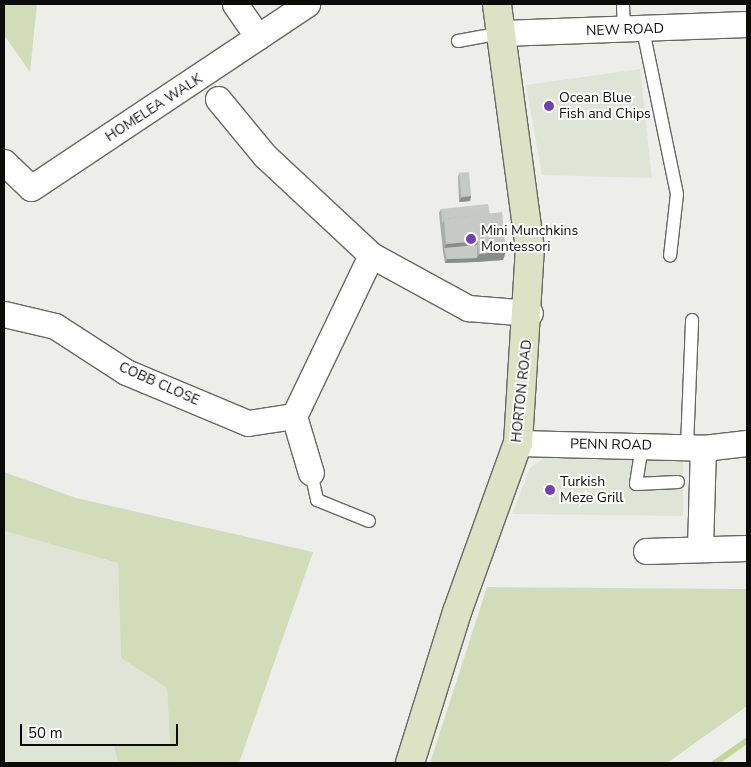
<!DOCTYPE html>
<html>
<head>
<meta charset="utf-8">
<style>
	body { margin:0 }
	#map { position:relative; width:751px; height:767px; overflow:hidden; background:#edeee9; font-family:"Nunito Sans",sans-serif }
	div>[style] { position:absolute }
	.built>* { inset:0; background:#e0e4d7 }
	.green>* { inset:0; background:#d3dcb8 }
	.stream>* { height:6px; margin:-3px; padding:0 3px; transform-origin:3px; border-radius:3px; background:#c6d498 }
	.roads { filter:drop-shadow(1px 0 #676864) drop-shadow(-1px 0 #676864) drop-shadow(0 1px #676864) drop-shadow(0 -1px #676864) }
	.lane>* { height:12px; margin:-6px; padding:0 6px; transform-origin:6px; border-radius:6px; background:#fff }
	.street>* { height:25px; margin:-12.5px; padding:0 12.5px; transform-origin:12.5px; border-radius:12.5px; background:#fff }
	.secondary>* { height:28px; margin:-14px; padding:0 14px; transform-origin:14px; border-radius:14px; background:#dce2c3 }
	.wall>* { inset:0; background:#abada9 }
	.shaded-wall>* { inset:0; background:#8b8d89 }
	.building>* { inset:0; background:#c7c9c4; transform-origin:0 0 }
	.dots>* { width:14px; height:14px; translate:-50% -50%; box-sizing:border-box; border:2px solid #fff; border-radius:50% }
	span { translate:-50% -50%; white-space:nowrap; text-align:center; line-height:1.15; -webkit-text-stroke:4px #fff; paint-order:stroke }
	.street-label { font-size:14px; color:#0b0c0a }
	.poi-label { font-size:14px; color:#0b0c0a }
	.left { translate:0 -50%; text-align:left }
	.frame { position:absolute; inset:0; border:5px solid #0b0c0a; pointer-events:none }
	.scale { position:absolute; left:20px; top:724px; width:158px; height:22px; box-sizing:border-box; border:2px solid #0b0c0a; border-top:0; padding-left:6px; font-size:15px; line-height:18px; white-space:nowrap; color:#0b0c0a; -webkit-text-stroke:4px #fff; paint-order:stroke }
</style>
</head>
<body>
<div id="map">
	<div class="built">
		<i style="clip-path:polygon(640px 69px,652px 178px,542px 175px,526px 85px)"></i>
		<i style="clip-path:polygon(552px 452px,608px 458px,683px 457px,683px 516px,512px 514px,530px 468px)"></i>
		<i style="clip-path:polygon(4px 531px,118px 563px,121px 658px,167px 688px,170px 744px,115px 746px,118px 763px,4px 763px)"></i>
	</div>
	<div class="green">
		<i style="clip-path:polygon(4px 4px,37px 4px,30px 72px,4px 35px)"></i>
		<i style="clip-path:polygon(4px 472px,76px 498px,313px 552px,239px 763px,118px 763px,114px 746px,170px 744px,167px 688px,121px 658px,118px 563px,4px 531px)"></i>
		<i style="clip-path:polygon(487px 587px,747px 589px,747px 706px,667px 763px,430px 763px)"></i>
	</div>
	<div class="stream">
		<i style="left:715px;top:763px;width:39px;rotate:-35deg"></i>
	</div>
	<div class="roads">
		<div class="lane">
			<i style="left:623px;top:4px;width:26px;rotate:88deg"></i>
			<i style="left:643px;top:30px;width:167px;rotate:78.3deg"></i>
			<i style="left:677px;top:194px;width:62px;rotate:96.4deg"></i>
			<i style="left:458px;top:41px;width:45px;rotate:-10.3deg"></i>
			<i style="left:642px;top:446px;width:38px;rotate:99deg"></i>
			<i style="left:636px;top:484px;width:42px;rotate:-2.7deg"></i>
			<i style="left:687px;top:447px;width:127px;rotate:-87.7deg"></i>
			<i style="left:311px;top:473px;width:28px;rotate:77deg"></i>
			<i style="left:317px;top:500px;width:56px;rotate:22deg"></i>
		</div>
		<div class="street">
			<i style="left:235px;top:4px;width:40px;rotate:55.1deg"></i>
			<i style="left:502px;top:33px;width:245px;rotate:-2.1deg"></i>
			<i style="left:218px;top:99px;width:74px;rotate:50.5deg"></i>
			<i style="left:265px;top:156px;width:145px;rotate:43deg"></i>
			<i style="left:371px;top:255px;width:111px;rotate:28.7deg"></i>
			<i style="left:468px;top:308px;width:62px;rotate:4.6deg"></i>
			<i style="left:4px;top:162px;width:37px;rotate:44deg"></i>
			<i style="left:31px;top:188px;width:332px;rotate:-33.7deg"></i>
			<i style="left:4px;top:314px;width:52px;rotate:13.2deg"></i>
			<i style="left:55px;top:326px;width:85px;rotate:32.9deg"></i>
			<i style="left:126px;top:372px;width:132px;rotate:22.7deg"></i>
			<i style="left:248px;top:423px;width:47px;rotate:-8.7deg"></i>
			<i style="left:294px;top:416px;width:178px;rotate:-64.4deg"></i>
			<i style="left:294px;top:416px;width:59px;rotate:73.4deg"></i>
			<i style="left:518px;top:443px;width:185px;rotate:1.5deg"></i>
			<i style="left:703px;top:448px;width:44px;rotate:-6.5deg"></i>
			<i style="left:700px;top:548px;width:100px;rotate:-88.3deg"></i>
			<i style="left:646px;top:551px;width:101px;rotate:-1.7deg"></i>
		</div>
		<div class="secondary">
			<i style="left:410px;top:763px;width:158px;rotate:-72.7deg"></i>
			<i style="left:457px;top:612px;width:180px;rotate:-70.2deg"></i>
			<i style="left:518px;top:443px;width:194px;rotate:-86.5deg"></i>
			<i style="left:530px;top:249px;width:247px;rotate:-97.7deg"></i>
		</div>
	</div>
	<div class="wall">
		<i style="clip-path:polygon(459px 173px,471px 196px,470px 201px,459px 202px,458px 177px)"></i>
		<i style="clip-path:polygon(441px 209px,490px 214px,506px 251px,503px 260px,476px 262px,445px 263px,443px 252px,439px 213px)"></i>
	</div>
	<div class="shaded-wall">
		<i style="clip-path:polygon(471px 196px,470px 201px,459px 202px,461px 198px)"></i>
		<i style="clip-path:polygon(478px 241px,475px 250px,444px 248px,443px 252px,446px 244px)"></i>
		<i style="clip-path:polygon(506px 251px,503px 260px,476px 262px,445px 263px,447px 259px,477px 258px,479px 254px)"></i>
	</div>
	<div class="building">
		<i style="left:469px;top:172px;width:24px;height:10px;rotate:85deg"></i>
		<i style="clip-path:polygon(488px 204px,490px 214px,444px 219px,442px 224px,441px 209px)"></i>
		<i style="clip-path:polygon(502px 212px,506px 251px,479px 254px,478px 241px,446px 244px,444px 219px)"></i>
		<i style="clip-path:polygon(477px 245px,477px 258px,447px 259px,444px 248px)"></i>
	</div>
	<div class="dots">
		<i style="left:549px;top:106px;background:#713fb6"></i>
		<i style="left:471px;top:239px;background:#713fb6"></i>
		<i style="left:550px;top:490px;background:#713fb6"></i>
	</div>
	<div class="street-label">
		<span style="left:625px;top:30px;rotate:-2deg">NEW ROAD</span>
		<span style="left:154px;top:108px;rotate:-33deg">HOMELEA WALK</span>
		<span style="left:159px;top:384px;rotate:24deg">COBB CLOSE</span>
		<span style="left:522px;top:391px;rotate:-84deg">HORTON ROAD</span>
		<span style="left:611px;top:445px;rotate:1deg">PENN ROAD</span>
	</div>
	<div class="poi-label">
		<span class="left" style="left:559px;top:106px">Ocean Blue<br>Fish and Chips</span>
		<span class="left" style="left:481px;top:239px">Mini Munchkins<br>Montessori</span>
		<span class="left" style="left:560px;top:490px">Turkish<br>Meze Grill</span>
	</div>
	<div class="frame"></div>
	<div class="scale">50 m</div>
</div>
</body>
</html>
